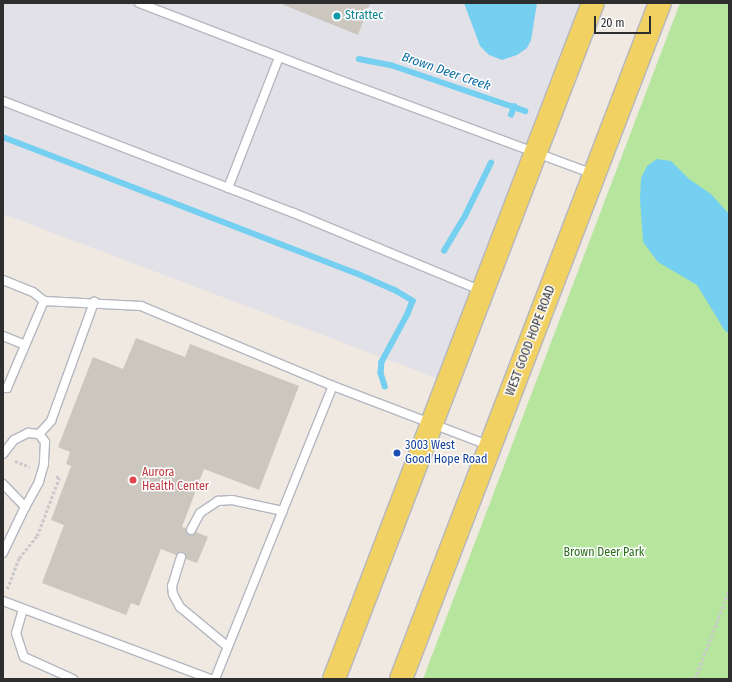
<!DOCTYPE html>
<html>
<head>
<meta charset="utf-8">
<style>
	body { margin:0 }
	#map { position:relative; width:732px; height:682px; overflow:hidden; background:#efe9e1; font-family:"Fira Sans Condensed",sans-serif }
	div>[style] { position:absolute }
	.industrial>* { inset:0; background:#e3e1e8 }
	.green>* { inset:0; background:#b6e59e }
	.water>* { inset:0; background:#75cff0 }
	.stream>* { height:5.5px; margin:-2.75px; padding:0 2.75px; transform-origin:2.75px; border-radius:2.75px; background:#75cff0 }
	.building>* { inset:0; background:#cbc7bf }
	.path>* { height:2.5px; margin-top:-1.25px; transform-origin:0; background:repeating-linear-gradient(90deg,#c9c9c9 0 3px,transparent 0 5px) }
	.roads { filter:drop-shadow(1px 0 #b4b7c1) drop-shadow(-1px 0 #b4b7c1) drop-shadow(0 1px #b4b7c1) drop-shadow(0 -1px #b4b7c1) }
	.service>* { height:8px; margin:-4px; padding:0 4px; transform-origin:4px; border-radius:4px; background:#fff }
	.primary>* { height:22px; margin:-11px; padding:0 11px; transform-origin:11px; border-radius:11px; background:#f2d163 }
	.dots>* { width:11px; height:11px; translate:-50% -50%; box-sizing:border-box; border:2px solid #fff; border-radius:50% }
	span { translate:-50% -50%; white-space:nowrap; text-align:center; line-height:1.15; -webkit-text-stroke:3px #fff; paint-order:stroke }
	.culture-label { font-size:12px; color:#0d838f }
	.left { translate:0 -50%; text-align:left }
	.street-label { font-size:12px; color:#2e2e2e }
	.transit-label { font-size:12px; color:#164399 }
	.health-label { font-size:12px; color:#be3a42 }
	.park-label { font-size:12px; color:#2c6e1b }
	.water-label { font-size:13px; color:#0d6fa3; font-style:italic }
	.frame { position:absolute; inset:0; border:4px solid #2e2e2e; pointer-events:none }
	.scale { position:absolute; left:594px; top:16px; width:57px; height:18px; box-sizing:border-box; border:2px solid #2e2e2e; border-top:0; padding-left:5px; font-size:12px; line-height:14px; white-space:nowrap; color:#2e2e2e; -webkit-text-stroke:3px #fff; paint-order:stroke }
</style>
</head>
<body>
<div id="map">
	<div class="industrial">
		<i style="clip-path:polygon(3px 3px,593px 3px,447px 382px,3px 214px)"></i>
	</div>
	<div class="green">
		<i style="clip-path:polygon(680px 3px,729px 3px,729px 679px,423px 679px)"></i>
	</div>
	<div class="water">
		<i style="clip-path:polygon(464px 3px,537px 3px,531px 40px,527px 48px,517px 55px,502px 60px,489px 55px,480px 46px)"></i>
		<i style="clip-path:polygon(657px 159px,671px 161px,689px 179px,711px 194px,729px 214px,729px 333px,725px 331px,697px 285px,658px 262px,643px 242px,640px 199px,641px 178px,647px 166px)"></i>
	</div>
	<div class="stream">
		<i style="left:359px;top:59px;width:33px;rotate:11deg"></i>
		<i style="left:391px;top:65px;width:142px;rotate:18.9deg"></i>
		<i style="left:511px;top:115px;width:9px;rotate:-69deg"></i>
		<i style="left:3px;top:137px;width:378px;rotate:21.1deg"></i>
		<i style="left:356px;top:273px;width:43px;rotate:23.6deg"></i>
		<i style="left:395px;top:290px;width:21px;rotate:31deg"></i>
		<i style="left:413px;top:301px;width:14px;rotate:111deg"></i>
		<i style="left:408px;top:314px;width:55px;rotate:118.4deg"></i>
		<i style="left:382px;top:362px;width:11px;rotate:95deg"></i>
		<i style="left:381px;top:373px;width:14px;rotate:73deg"></i>
		<i style="left:444px;top:251px;width:41px;rotate:-59deg"></i>
		<i style="left:465px;top:216px;width:59px;rotate:-63.9deg"></i>
	</div>
	<div class="building">
		<i style="clip-path:polygon(279px 3px,370px 3px,358px 35px)"></i>
		<i style="clip-path:polygon(136px 338px,185px 357px,190px 344px,299px 386px,259px 490px,204px 469px,182px 527px,186px 528px,189px 535px,194px 535px,196px 532px,208px 537px,197px 563px,186px 559px,186px 555px,183px 552px,179px 552px,176px 555px,161px 549px,139px 606px,131px 603px,126px 615px,42px 583px,64px 525px,51px 520px,71px 466px,66px 464px,70px 452px,58px 447px,93px 357px,123px 369px)"></i>
	</div>
	<div class="path">
		<i style="left:15px;top:461px;width:16px;rotate:22deg"></i>
		<i style="left:7px;top:589px;width:33px;rotate:-69deg"></i>
		<i style="left:19px;top:558px;width:28px;rotate:-51deg"></i>
		<i style="left:37px;top:536px;width:62px;rotate:-69.2deg"></i>
		<i style="left:59px;top:478px;width:5px;rotate:-158deg"></i>
		<i style="left:695px;top:679px;width:95px;rotate:-69.1deg"></i>
	</div>
	<div class="roads">
		<div class="service">
			<i style="left:139px;top:3px;width:217px;rotate:21deg"></i>
			<i style="left:342px;top:81px;width:269px;rotate:20.3deg"></i>
			<i style="left:3px;top:101px;width:312px;rotate:21.1deg"></i>
			<i style="left:294px;top:213px;width:204px;rotate:22.5deg"></i>
			<i style="left:228px;top:188px;width:141px;rotate:-68.7deg"></i>
			<i style="left:3px;top:280px;width:32px;rotate:22deg"></i>
			<i style="left:33px;top:292px;width:14px;rotate:39deg"></i>
			<i style="left:44px;top:301px;width:97px;rotate:3deg"></i>
			<i style="left:141px;top:306px;width:208px;rotate:22.6deg"></i>
			<i style="left:333px;top:386px;width:168px;rotate:20.9deg"></i>
			<i style="left:3px;top:336px;width:24px;rotate:22deg"></i>
			<i style="left:3px;top:388px;width:4px"></i>
			<i style="left:7px;top:388px;width:95px;rotate:-67deg"></i>
			<i style="left:39px;top:434px;width:18px;rotate:-47deg"></i>
			<i style="left:51px;top:421px;width:127px;rotate:-70.1deg"></i>
			<i style="left:3px;top:454px;width:18px;rotate:-52deg"></i>
			<i style="left:14px;top:440px;width:16px;rotate:-27deg"></i>
			<i style="left:28px;top:433px;width:11px;rotate:5deg"></i>
			<i style="left:39px;top:434px;width:10px;rotate:53deg"></i>
			<i style="left:45px;top:442px;width:22px;rotate:93deg"></i>
			<i style="left:44px;top:464px;width:19px;rotate:106deg"></i>
			<i style="left:39px;top:482px;width:29px;rotate:119deg"></i>
			<i style="left:3px;top:484px;width:32px;rotate:46deg"></i>
			<i style="left:25px;top:507px;width:51px;rotate:115.6deg"></i>
			<i style="left:191px;top:530px;width:19px;rotate:-62deg"></i>
			<i style="left:200px;top:513px;width:22px;rotate:-34deg"></i>
			<i style="left:218px;top:501px;width:14px;rotate:-4deg"></i>
			<i style="left:232px;top:500px;width:52px;rotate:12.2deg"></i>
			<i style="left:181px;top:557px;width:30px;rotate:107deg"></i>
			<i style="left:172px;top:586px;width:8px;rotate:83deg"></i>
			<i style="left:173px;top:594px;width:15px;rotate:62deg"></i>
			<i style="left:180px;top:607px;width:62px;rotate:39.8deg"></i>
			<i style="left:3px;top:601px;width:221px;rotate:20.6deg"></i>
			<i style="left:23px;top:609px;width:25px;rotate:106deg"></i>
			<i style="left:16px;top:633px;width:25px;rotate:72deg"></i>
			<i style="left:24px;top:657px;width:54px;rotate:24.2deg"></i>
			<i style="left:215px;top:679px;width:316px;rotate:-68.1deg"></i>
		</div>
		<div class="primary">
			<i style="left:334px;top:679px;width:724px;rotate:-69.04deg"></i>
			<i style="left:401px;top:679px;width:724px;rotate:-69.04deg"></i>
		</div>
	</div>
	<div class="dots">
		<i style="left:337px;top:16px;background:#0f9aa8"></i>
		<i style="left:397px;top:453px;background:#1a4fb4"></i>
		<i style="left:133px;top:480px;background:#e0444e"></i>
	</div>
	<div class="culture-label">
		<span class="left" style="left:345px;top:16px">Strattec</span>
	</div>
	<div class="street-label">
		<span style="left:531px;top:341px;rotate:-69deg">WEST GOOD HOPE ROAD</span>
	</div>
	<div class="transit-label">
		<span class="left" style="left:405px;top:453px">3003 West<br>Good Hope Road</span>
	</div>
	<div class="health-label">
		<span class="left" style="left:142px;top:480px">Aurora<br>Health Center</span>
	</div>
	<div class="park-label">
		<span style="left:604px;top:553px">Brown Deer Park</span>
	</div>
	<div class="water-label">
		<span style="left:446px;top:72px;rotate:19deg">Brown Deer Creek</span>
	</div>
	<div class="frame"></div>
	<div class="scale">20 m</div>
</div>
</body>
</html>
